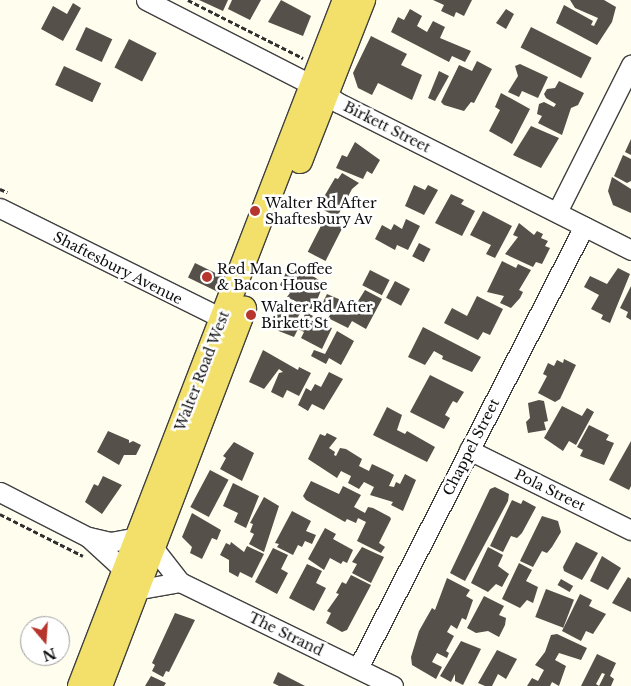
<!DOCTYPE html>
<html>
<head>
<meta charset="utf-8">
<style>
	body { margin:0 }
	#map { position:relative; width:631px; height:686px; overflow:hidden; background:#fefdee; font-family:"Libre Baskerville",serif }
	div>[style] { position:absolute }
	.building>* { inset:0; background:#55504a; transform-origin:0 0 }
	.path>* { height:2.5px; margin-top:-1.25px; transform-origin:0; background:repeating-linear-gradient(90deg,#2f2f2f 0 5px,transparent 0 7.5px) }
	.roads { filter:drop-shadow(1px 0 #404040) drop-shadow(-1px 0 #404040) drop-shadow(0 1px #404040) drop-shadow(0 -1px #404040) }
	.minor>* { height:19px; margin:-9.5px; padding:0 9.5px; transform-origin:9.5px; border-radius:9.5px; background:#fff }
	.major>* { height:24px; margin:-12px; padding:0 12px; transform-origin:12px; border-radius:12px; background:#f2e06b }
	.dots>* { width:14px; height:14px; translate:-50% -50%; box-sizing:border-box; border:2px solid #fff; border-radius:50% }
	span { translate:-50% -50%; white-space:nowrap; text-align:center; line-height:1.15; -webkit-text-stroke:5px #fff; paint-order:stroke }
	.street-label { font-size:14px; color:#0d0d0d }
	.poi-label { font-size:14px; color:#0d0d0d }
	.left { translate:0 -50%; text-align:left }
	.north { position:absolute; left:20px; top:616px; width:50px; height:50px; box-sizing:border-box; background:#fff; border:1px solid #9e9e9e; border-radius:50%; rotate:162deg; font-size:14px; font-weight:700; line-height:20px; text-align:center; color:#0d0d0d }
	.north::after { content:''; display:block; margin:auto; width:18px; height:22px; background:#b6352c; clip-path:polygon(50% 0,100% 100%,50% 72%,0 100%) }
</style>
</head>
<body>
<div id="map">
	<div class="building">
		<i style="clip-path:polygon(199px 0,228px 0,223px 11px)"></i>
		<i style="clip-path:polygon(232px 0,261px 0,250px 20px,228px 9px)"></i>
		<i style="clip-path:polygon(281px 0,311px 16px,303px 36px,268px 22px)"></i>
		<i style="clip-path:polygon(433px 0,472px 0,464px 16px,456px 12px,454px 17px,441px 11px,444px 5px)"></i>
		<i style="clip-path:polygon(570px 0,604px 0,616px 7px,612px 22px,597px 45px,556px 23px,564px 5px,593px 21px,591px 25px,594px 26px,598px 18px,575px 8px)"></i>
		<i style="clip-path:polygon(73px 3px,81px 8px,63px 41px,41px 29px,53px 6px,67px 14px)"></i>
		<i style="clip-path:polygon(410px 9px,422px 16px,417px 26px,427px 32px,433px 21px,445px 27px,440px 38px,471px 51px,465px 62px,452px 56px,449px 62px,391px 32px,398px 17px,404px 20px)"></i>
		<i style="clip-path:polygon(506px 9px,514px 14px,506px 29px,496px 23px)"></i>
		<i style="left:86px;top:27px;width:29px;height:25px;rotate:25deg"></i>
		<i style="left:531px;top:27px;width:68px;height:23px;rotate:27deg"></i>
		<i style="clip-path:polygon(371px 36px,407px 54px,401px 65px,422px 75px,412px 100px,378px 83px,372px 95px,358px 88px,353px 73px)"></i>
		<i style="left:129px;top:39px;width:31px;height:32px;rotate:27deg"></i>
		<i style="clip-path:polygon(477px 61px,492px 69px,474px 103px,471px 102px,464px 111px,444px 105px,441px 102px,459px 65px,472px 71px)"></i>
		<i style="clip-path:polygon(520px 64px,548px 77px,538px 98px,522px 91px,519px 97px,508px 92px,518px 76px,515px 66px)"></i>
		<i style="left:64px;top:66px;width:41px;height:21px;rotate:25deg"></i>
		<i style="clip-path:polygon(439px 71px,449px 76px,435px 101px,428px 98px)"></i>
		<i style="clip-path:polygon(559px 81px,584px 93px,578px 105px,571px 108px,562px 135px,538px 123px,542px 116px,537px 114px,539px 104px,544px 102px,554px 107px,556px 104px,546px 98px,544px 94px,547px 89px,555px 88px)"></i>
		<i style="clip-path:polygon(501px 93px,530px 109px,512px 144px,489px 131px,500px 110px,495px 107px)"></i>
		<i style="clip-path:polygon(531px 126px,559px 138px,541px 168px,513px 155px)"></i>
		<i style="clip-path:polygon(631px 139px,631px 155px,625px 152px)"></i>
		<i style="clip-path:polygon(355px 142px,380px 160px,372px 174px,367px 171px,363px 179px,336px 168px,342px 155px,347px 157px)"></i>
		<i style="clip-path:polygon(623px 155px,631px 159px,631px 181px,627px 183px,614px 176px)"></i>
		<i style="clip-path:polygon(342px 173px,359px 183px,352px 189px,337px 217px,318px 207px,335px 178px,338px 179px)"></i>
		<i style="clip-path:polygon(612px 177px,631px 189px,631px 213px,613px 205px,608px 191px)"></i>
		<i style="clip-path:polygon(414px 185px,425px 190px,428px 185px,438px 190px,424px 215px,405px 206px)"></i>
		<i style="clip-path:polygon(451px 194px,464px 200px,461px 204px,475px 211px,462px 236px,435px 223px)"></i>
		<i style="clip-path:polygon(483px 211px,512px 226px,495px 258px,486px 254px,491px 245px,470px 235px)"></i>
		<i style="left:325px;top:218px;width:20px;height:38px;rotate:27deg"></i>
		<i style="clip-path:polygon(406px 219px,420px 226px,408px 250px,397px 245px,395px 250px,375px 239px,382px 225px,391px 230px,394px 224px,402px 229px)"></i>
		<i style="clip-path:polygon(519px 223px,534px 235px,537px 231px,543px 234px,541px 238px,548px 241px,545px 246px,550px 248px,542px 264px,536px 262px,533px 267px,505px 254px,518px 237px,513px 235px)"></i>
		<i style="left:419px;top:243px;width:13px;height:15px;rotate:27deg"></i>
		<i style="clip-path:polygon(502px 261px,516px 268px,518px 264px,531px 270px,519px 290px,523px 292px,520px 298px,511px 308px,500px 303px,504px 296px,487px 292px)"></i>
		<i style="left:195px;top:263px;width:34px;height:16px;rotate:26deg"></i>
		<i style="clip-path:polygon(288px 268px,296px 272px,294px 278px,301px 269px,324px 283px,313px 310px,287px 297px,290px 293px,280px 285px)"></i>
		<i style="clip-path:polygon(618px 268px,630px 274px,610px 323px,601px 319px,603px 315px,591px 309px,599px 295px,584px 287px,590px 276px,607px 284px)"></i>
		<i style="left:370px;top:270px;width:22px;height:17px;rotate:27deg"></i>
		<i style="left:395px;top:281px;width:17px;height:19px;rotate:28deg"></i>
		<i style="clip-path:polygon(631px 286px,631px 320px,626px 317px,628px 312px,620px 308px)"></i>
		<i style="clip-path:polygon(365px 290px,382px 299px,366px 329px,352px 321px,348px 328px,328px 318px,332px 312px,321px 306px,327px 294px,355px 306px)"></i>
		<i style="clip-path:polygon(477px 296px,503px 309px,490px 335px,483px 332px,478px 340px,444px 323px,452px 308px,467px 316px)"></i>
		<i style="clip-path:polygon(284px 301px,302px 310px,295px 322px,300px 324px,306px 312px,313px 316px,310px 320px,332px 328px,322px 349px,301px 338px,304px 332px,298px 329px,294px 337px,271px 328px)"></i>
		<i style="clip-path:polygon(423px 327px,481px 357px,472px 372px,442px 359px,443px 356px,434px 351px,425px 365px,408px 357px)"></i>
		<i style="clip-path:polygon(337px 331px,354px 341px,341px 365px,329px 358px,326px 364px,311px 356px,314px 350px,325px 354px)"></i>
		<i style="clip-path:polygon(263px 350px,298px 370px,299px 367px,311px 373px,299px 396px,287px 390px,283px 398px,271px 392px,279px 373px,283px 372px,279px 369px,264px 389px,249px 382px)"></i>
		<i style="clip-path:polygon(564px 359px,576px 365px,560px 399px,555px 402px,538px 393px,547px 376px,543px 374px,548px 363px,554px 366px,557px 360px,563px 363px)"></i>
		<i style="clip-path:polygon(329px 372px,343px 379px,324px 410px,312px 404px,308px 411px,298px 405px,306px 388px,311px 391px,315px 384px,321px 387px)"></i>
		<i style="clip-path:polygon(430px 375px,464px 392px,457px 403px,453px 401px,450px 406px,445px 415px,450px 418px,444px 429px,410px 412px)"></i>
		<i style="clip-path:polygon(539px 400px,544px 401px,548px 421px,544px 422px,546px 430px,528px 433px,526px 422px,530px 418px,528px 403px)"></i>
		<i style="clip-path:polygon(562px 406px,582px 416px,587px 408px,594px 412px,576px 445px,569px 441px,563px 451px,544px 438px)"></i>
		<i style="clip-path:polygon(387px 407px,402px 415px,397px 430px,405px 434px,407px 431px,435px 447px,427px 462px,373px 435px)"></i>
		<i style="clip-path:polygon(589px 425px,609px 435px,606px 440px,614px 443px,604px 465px,580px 456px,583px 450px,577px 447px)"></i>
		<i style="clip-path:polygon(108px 431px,129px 440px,129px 443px,133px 441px,141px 445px,136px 455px,124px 455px,119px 465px,97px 452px)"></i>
		<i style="clip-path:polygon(327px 433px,337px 438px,329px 448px,335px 452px,334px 455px,336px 456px,340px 448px,346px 449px,362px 459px,359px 466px,369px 471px,372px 464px,389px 472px,394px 475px,389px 486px,394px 487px,396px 482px,400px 484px,405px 474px,416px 480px,403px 511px,391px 505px,393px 502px,370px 495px,374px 487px,364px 482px,359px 489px,348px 483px,351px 476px,341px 471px,337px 478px,308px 459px,320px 434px,325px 436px)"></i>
		<i style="clip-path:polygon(631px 441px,631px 486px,629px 490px,609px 480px)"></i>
		<i style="clip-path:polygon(234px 442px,254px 453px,242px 481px,220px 469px,226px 458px,223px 456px)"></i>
		<i style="left:210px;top:470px;width:21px;height:42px;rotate:28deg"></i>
		<i style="clip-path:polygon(103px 476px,122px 485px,102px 514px,85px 502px,94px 484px,98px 486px)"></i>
		<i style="clip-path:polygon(311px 481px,339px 494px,343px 486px,361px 495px,354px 507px,365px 513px,368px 507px,373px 508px,390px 517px,391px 519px,379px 543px,385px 547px,381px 553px,357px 541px,366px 522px,358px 518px,356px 523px,347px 519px,345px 522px,306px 500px,303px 496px)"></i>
		<i style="clip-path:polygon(233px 483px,259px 496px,246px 528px,234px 522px,238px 513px,223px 506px)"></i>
		<i style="clip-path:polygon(495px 487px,509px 494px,508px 501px,465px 581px,450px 573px,490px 489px)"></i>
		<i style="clip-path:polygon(264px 497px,279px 506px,264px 552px,249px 544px,254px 534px,250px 532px,253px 524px,250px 523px)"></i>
		<i style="clip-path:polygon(512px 500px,521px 504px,523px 500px,536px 507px,522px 533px,517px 538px,511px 536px,503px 552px,490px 546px)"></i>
		<i style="clip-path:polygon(292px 511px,311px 521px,306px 531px,316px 535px,312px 544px,305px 541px,302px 547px,298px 545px,293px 555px,277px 547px,279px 544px,275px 543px)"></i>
		<i style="clip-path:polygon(192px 513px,221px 530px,217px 540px,212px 538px,202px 559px,190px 553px,192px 547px,182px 537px)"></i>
		<i style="clip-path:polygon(542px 516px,558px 521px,561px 532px,552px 547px,547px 553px,542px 551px,533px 567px,520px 561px)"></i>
		<i style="clip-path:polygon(325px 528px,336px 534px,333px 539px,353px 550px,347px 563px,343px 561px,341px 564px,330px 558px,324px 570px,308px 559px)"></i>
		<i style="clip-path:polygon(231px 542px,244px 552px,247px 546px,264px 554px,252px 578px,240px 572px,238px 577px,229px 572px,229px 560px,220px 555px,226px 543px,230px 545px)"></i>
		<i style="clip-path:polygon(576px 542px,598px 553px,582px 580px,564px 571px,563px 567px)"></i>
		<i style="clip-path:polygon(362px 547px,384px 557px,371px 583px,352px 573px,357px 564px,352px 562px)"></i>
		<i style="clip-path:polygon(488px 547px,503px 555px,498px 566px,509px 574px,502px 587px,496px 584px,488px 592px,471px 583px)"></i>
		<i style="clip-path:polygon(273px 548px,288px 555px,281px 569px,288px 573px,277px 594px,255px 582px)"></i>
		<i style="clip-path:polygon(602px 556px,621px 568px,608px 590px,590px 581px)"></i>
		<i style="clip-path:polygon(519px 563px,532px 570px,526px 581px,538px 587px,533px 603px,527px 600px,520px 608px,502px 599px)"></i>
		<i style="clip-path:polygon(307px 564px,322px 571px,316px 583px,326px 588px,314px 611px,289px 598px)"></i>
		<i style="clip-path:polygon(351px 575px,371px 585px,347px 630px,342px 632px,326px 623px,331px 613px,327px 611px,339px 594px,336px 593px,342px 582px,346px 584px)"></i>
		<i style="clip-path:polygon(628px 577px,631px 579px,631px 612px,612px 603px)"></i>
		<i style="clip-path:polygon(447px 578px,470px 590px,466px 596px,473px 600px,466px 620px,462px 618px,457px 629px,451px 625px,447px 632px,454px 636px,446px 651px,449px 653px,447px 658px,437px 653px,432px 662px,442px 667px,436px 679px,412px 665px,411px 657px,419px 631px,432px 608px,435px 610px)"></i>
		<i style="left:561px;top:579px;width:14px;height:7px;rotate:30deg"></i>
		<i style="left:546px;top:589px;width:30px;height:30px;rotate:21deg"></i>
		<i style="clip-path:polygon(580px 594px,592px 600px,589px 606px,606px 614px,593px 634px,586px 631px,581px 641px,562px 631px)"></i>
		<i style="clip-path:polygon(484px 596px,504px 606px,499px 615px,506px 618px,505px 625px,499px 637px,488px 631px,476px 633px,467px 628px)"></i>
		<i style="clip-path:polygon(175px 613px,195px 620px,169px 672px,166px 671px,163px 677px,152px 671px,155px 665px,152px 663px)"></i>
		<i style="clip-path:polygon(557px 634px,587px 648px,581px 660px,559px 653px,555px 660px,566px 666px,559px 686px,552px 682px,550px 686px,527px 686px,532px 678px,538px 681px,544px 670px,535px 665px,545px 652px,551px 635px)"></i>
		<i style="clip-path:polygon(461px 641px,481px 649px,463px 685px,455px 681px,455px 674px,451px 682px,440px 676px)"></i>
		<i style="clip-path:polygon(497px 650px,517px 659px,506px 679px,498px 674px,492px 686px,485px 686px,478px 683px)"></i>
		<i style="clip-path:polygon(evenodd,597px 654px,616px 663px,610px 676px,614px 679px,611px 686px,581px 686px,597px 654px,602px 673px,605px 674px,599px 686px,596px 684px,602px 673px)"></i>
		<i style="clip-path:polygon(278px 672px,305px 686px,279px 686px,273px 683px)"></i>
		<i style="clip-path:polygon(151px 676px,166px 683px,164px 686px,145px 686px)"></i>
	</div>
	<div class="path">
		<i style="left:188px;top:0;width:129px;rotate:26.8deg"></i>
		<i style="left:0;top:189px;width:8px;rotate:23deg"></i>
		<i style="left:0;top:514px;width:93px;rotate:26.8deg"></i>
	</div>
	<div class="roads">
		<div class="minor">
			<i style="left:146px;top:0;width:186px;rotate:27.1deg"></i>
			<i style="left:312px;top:85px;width:32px;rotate:34deg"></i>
			<i style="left:339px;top:103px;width:327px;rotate:26.7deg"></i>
			<i style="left:0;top:208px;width:261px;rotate:26.4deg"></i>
			<i style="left:557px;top:212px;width:165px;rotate:-63.3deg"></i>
			<i style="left:469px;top:450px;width:181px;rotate:26.3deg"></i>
			<i style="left:0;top:492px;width:99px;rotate:27.1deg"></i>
			<i style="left:88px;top:537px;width:50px;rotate:42.6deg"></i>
			<i style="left:89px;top:537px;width:22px;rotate:13deg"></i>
			<i style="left:110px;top:542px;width:28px;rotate:-10deg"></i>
			<i style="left:152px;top:546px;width:46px;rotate:52.1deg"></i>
			<i style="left:180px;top:582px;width:237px;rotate:26deg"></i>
			<i style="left:135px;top:590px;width:46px;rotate:-10.1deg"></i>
			<i style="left:358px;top:668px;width:496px;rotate:-62.9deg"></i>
		</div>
		<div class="major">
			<i style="left:300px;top:161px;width:173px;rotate:-68.6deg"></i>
			<i style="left:80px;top:686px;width:735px;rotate:-68.88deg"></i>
			<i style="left:100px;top:686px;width:404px;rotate:-69.1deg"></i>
		</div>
	</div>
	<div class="dots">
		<i style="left:255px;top:211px;background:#b6352c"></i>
		<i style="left:207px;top:277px;background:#b6352c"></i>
		<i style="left:251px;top:315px;background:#b6352c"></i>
	</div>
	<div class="street-label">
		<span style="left:387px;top:127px;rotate:27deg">Birkett Street</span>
		<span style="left:118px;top:268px;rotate:27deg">Shaftesbury Avenue</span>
		<span style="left:202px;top:371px;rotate:-69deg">Walter Road West</span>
		<span style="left:471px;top:447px;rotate:-63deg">Chappel Street</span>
		<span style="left:550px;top:490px;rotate:26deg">Pola Street</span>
		<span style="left:286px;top:634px;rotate:26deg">The Strand</span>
	</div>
	<div class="poi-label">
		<span class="left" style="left:265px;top:211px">Walter Rd After<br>Shaftesbury Av</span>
		<span class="left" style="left:217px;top:277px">Red Man Coffee<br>&amp; Bacon House</span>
		<span class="left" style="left:261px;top:315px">Walter Rd After<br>Birkett St</span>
	</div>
	<div class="north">N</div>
</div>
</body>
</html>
